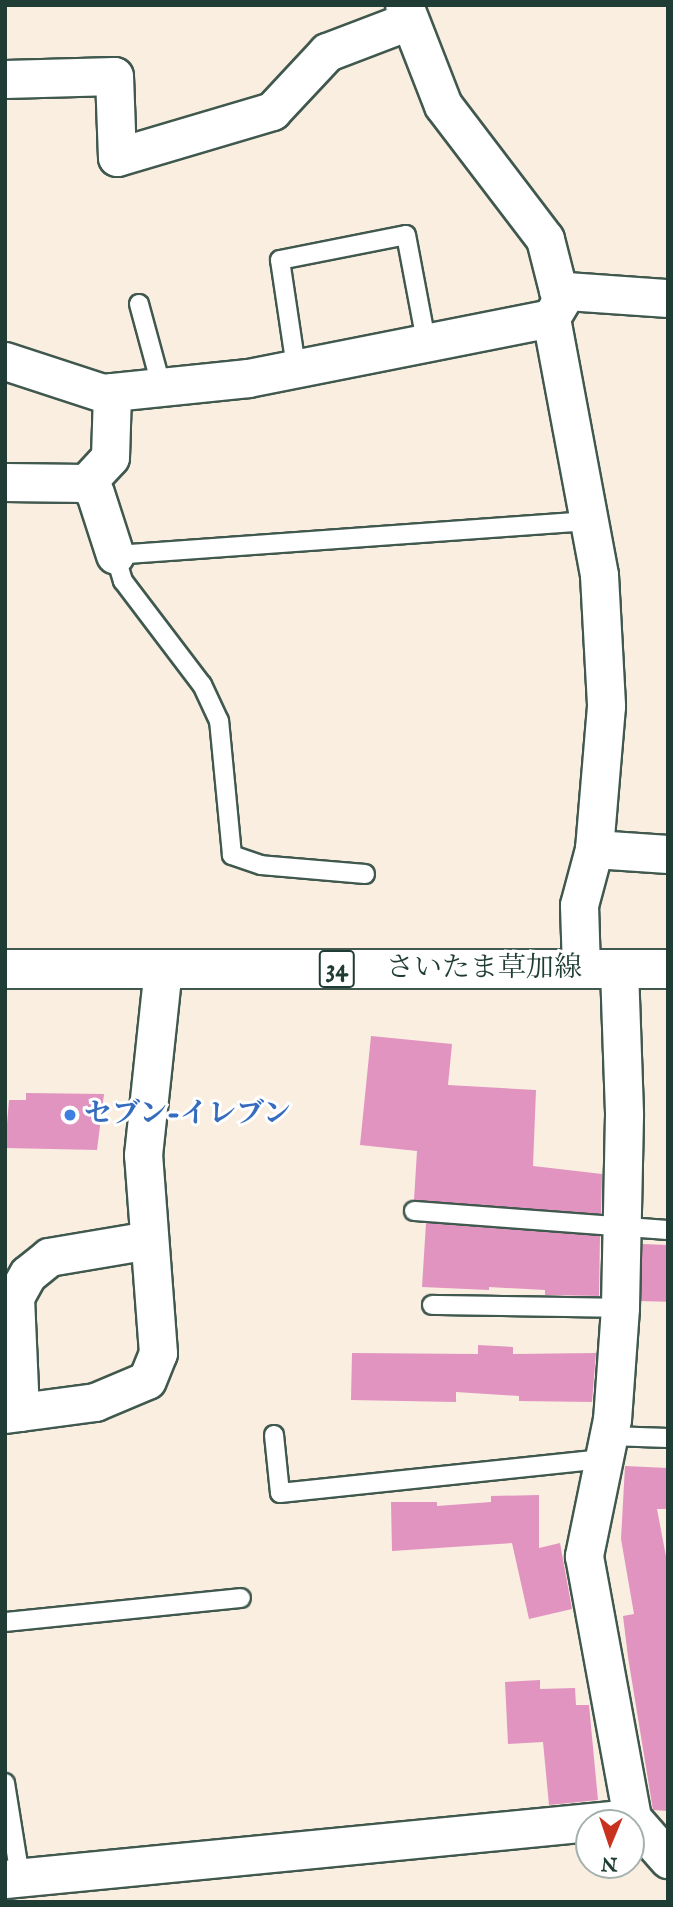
<!DOCTYPE html>
<html>
<head>
<meta charset="utf-8">
<style>
	body { margin:0 }
	#map { position:relative; width:673px; height:1907px; overflow:hidden; background:#f9eee0; font-family:"IM FELL English","Noto Serif JP",serif }
	div>[style] { position:absolute }
	.building>* { inset:0; background:#e194c0; transform-origin:0 0 }
	.roads { filter:drop-shadow(2px 0 #40584e) drop-shadow(-2px 0 #40584e) drop-shadow(0 2px #40584e) drop-shadow(0 -2px #40584e) }
	.service>* { height:18px; margin:-9px; padding:0 9px; transform-origin:9px; border-radius:9px; background:#fff }
	.minor>* { height:37px; margin:-18.5px; padding:0 18.5px; transform-origin:18.5px; border-radius:18.5px; background:#fff }
	.primary>* { height:38px; margin:-19px; padding:0 19px; transform-origin:19px; border-radius:19px; background:#fff }
	.dots>* { width:19px; height:19px; translate:-50% -50%; box-sizing:border-box; border:4px solid #fff; border-radius:50% }
	span { translate:-50% -50%; white-space:nowrap; text-align:center; line-height:1.15; -webkit-text-stroke:6px #fff; paint-order:stroke }
	.shield-label span { padding:2px 5px; background:#fff; border:2px solid; border-radius:5px; -webkit-text-stroke-width:0 }
	.shield-label { font-size:26px; color:#1f3d34; font-weight:700 }
	.street-label { font-size:28px; color:#1f3d34 }
	.shop-label { font-size:28px; color:#366cbe; font-weight:700 }
	.left { translate:0 -50%; text-align:left }
	.frame { position:absolute; inset:0; border:7px solid #1f3d34; pointer-events:none }
	.north { position:absolute; left:575px; top:1809px; width:70px; height:70px; box-sizing:border-box; background:#fff; border:2px solid #a5b1ae; border-radius:50%; rotate:182deg; font-size:19px; font-weight:700; line-height:28px; text-align:center; color:#1f3d34 }
	.north::after { content:''; display:block; margin:auto; width:24px; height:32px; background:#c8321e; clip-path:polygon(50% 0,100% 100%,50% 72%,0 100%) }
</style>
</head>
<body>
<div id="map">
	<div class="building">
		<i style="clip-path:polygon(371px 1036px,452px 1044px,448px 1085px,536px 1090px,533px 1166px,602px 1174px,601px 1214px,414px 1200px,417px 1151px,360px 1145px)"></i>
		<i style="clip-path:polygon(26px 1093px,104px 1094px,97px 1150px,5px 1148px,9px 1100px,26px 1100px)"></i>
		<i style="clip-path:polygon(426px 1223px,600px 1236px,599px 1296px,545px 1295px,545px 1290px,489px 1287px,489px 1290px,422px 1287px)"></i>
		<i style="left:642px;top:1244px;width:26px;height:57px;rotate:2deg"></i>
		<i style="clip-path:polygon(478px 1345px,513px 1347px,513px 1354px,596px 1353px,592px 1402px,519px 1401px,519px 1396px,456px 1392px,456px 1402px,351px 1400px,352px 1353px,478px 1354px)"></i>
		<i style="clip-path:polygon(625px 1466px,668px 1468px,668px 1509px,657px 1509px,668px 1567px,668px 1811px,653px 1810px,628px 1657px,623px 1616px,634px 1614px,621px 1539px)"></i>
		<i style="clip-path:polygon(539px 1495px,539px 1548px,560px 1543px,572px 1609px,529px 1619px,512px 1543px,392px 1551px,391px 1502px,437px 1502px,437px 1506px,491px 1502px,491px 1496px)"></i>
		<i style="clip-path:polygon(540px 1680px,540px 1689px,575px 1688px,576px 1705px,589px 1705px,598px 1800px,549px 1805px,543px 1742px,508px 1744px,505px 1682px)"></i>
	</div>
	<div class="roads">
		<div class="service">
			<i style="left:139px;top:304px;width:84px;rotate:74.8deg"></i>
			<i style="left:296px;top:367px;width:108px;rotate:-98.5deg"></i>
			<i style="left:280px;top:260px;width:128px;rotate:-11.2deg"></i>
			<i style="left:406px;top:235px;width:108px;rotate:79.3deg"></i>
			<i style="left:365px;top:874px;width:104px;rotate:-175.1deg"></i>
			<i style="left:261px;top:865px;width:31px;rotate:-161deg"></i>
			<i style="left:232px;top:855px;width:135px;rotate:-95.5deg"></i>
			<i style="left:219px;top:721px;width:40px;rotate:-115deg"></i>
			<i style="left:202px;top:685px;width:131px;rotate:-127.2deg"></i>
			<i style="left:123px;top:581px;width:27px;rotate:-107deg"></i>
			<i style="left:115px;top:555px;width:473px;rotate:-4.1deg"></i>
			<i style="left:414px;top:1211px;width:255px;rotate:4.3deg"></i>
			<i style="left:432px;top:1305px;width:188px;rotate:0.9deg"></i>
			<i style="left:274px;top:1435px;width:58px;rotate:84.1deg"></i>
			<i style="left:280px;top:1493px;width:327px;rotate:-6deg"></i>
			<i style="left:610px;top:1436px;width:58px;rotate:2deg"></i>
			<i style="left:5px;top:1622px;width:237px;rotate:-5.8deg"></i>
			<i style="left:5px;top:1783px;width:95px;rotate:80.9deg"></i>
		</div>
		<div class="minor">
			<i style="left:404px;top:5px;width:107px;rotate:68.7deg"></i>
			<i style="left:443px;top:105px;width:168px;rotate:52.7deg"></i>
			<i style="left:545px;top:239px;width:53px;rotate:75.7deg"></i>
			<i style="left:558px;top:290px;width:9px;rotate:6deg"></i>
			<i style="left:567px;top:291px;width:31px;rotate:121deg"></i>
			<i style="left:551px;top:318px;width:261px;rotate:79.4deg"></i>
			<i style="left:599px;top:575px;width:131px;rotate:86.9deg"></i>
			<i style="left:606px;top:706px;width:144px;rotate:94.8deg"></i>
			<i style="left:594px;top:849px;width:58px;rotate:105deg"></i>
			<i style="left:579px;top:905px;width:64px;rotate:88.2deg"></i>
			<i style="left:5px;top:79px;width:109px;rotate:-1.6deg"></i>
			<i style="left:114px;top:76px;width:81px;rotate:87.9deg"></i>
			<i style="left:117px;top:157px;width:162px;rotate:-16.5deg"></i>
			<i style="left:272px;top:111px;width:81px;rotate:-47deg"></i>
			<i style="left:327px;top:52px;width:87px;rotate:-20.9deg"></i>
			<i style="left:567px;top:291px;width:101px;rotate:4deg"></i>
			<i style="left:5px;top:361px;width:103px;rotate:18.1deg"></i>
			<i style="left:103px;top:393px;width:146px;rotate:-5.9deg"></i>
			<i style="left:248px;top:378px;width:309px;rotate:-11.2deg"></i>
			<i style="left:5px;top:482px;width:81px;rotate:0.7deg"></i>
			<i style="left:86px;top:483px;width:13px;rotate:48deg"></i>
			<i style="left:95px;top:493px;width:65px;rotate:72.1deg"></i>
			<i style="left:86px;top:483px;width:35px;rotate:-47deg"></i>
			<i style="left:110px;top:457px;width:65px;rotate:-88.2deg"></i>
			<i style="left:594px;top:849px;width:74px;rotate:3.9deg"></i>
			<i style="left:619px;top:969px;width:146px;rotate:88deg"></i>
			<i style="left:624px;top:1115px;width:193px;rotate:91.2deg"></i>
			<i style="left:620px;top:1308px;width:111px;rotate:94.1deg"></i>
			<i style="left:612px;top:1419px;width:140px;rotate:101.6deg"></i>
			<i style="left:584px;top:1556px;width:266px;rotate:79.6deg"></i>
			<i style="left:20px;top:1412px;width:115px;rotate:-92.5deg"></i>
			<i style="left:15px;top:1297px;width:26px;rotate:-61deg"></i>
			<i style="left:28px;top:1274px;width:27px;rotate:-39deg"></i>
			<i style="left:49px;top:1257px;width:101px;rotate:-9.6deg"></i>
			<i style="left:5px;top:1414px;width:91px;rotate:-7.6deg"></i>
			<i style="left:95px;top:1402px;width:56px;rotate:-22.9deg"></i>
			<i style="left:147px;top:1380px;width:29px;rotate:-68deg"></i>
			<i style="left:158px;top:1353px;width:199px;rotate:-94.3deg"></i>
			<i style="left:143px;top:1155px;width:187px;rotate:-83.9deg"></i>
			<i style="left:5px;top:1879px;width:630px;rotate:-5.56deg"></i>
			<i style="left:632px;top:1818px;width:55px;rotate:48.7deg"></i>
		</div>
		<div class="primary">
			<i style="left:5px;top:969px;width:663px"></i>
		</div>
	</div>
	<div class="dots">
		<i style="left:70px;top:1115px;background:#3f7fe0"></i>
	</div>
	<div class="shield-label">
		<span style="left:337px;top:969px">34</span>
	</div>
	<div class="street-label">
		<span style="left:484px;top:969px">さいたま草加線</span>
	</div>
	<div class="shop-label">
		<span class="left" style="left:84px;top:1115px">セブン-イレブン</span>
	</div>
	<div class="frame"></div>
	<div class="north">N</div>
</div>
</body>
</html>
